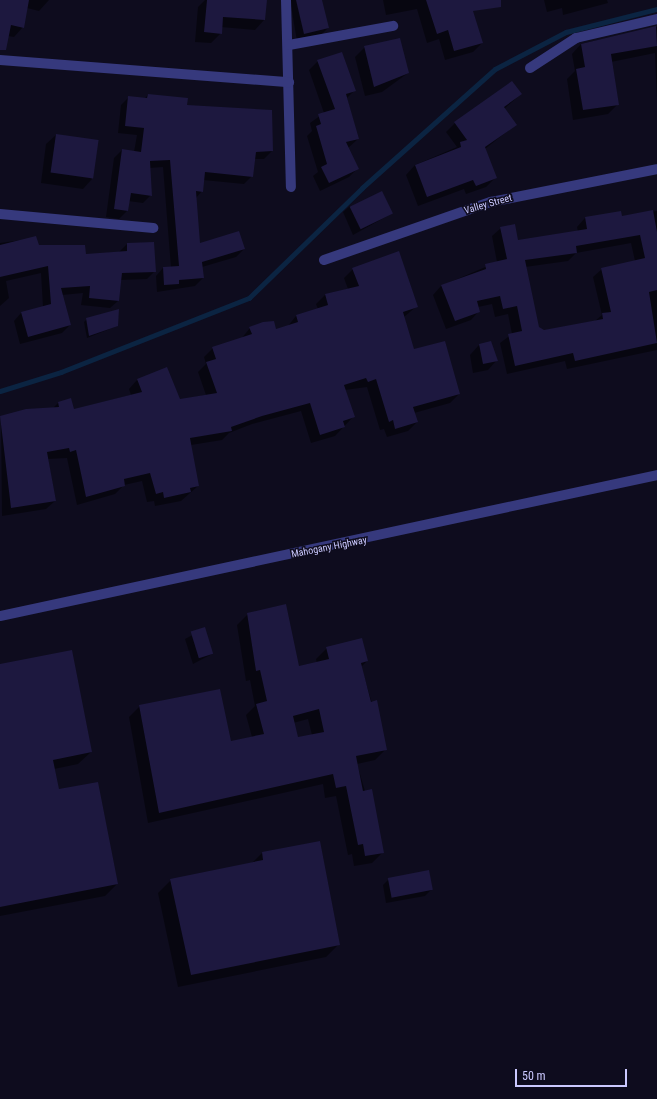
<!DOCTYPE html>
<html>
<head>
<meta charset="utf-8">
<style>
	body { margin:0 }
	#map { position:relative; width:657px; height:1099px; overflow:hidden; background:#0e0c1e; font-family:"Roboto Condensed",sans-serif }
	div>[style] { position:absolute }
	.shadow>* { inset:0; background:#0007 }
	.stream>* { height:4.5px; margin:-2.25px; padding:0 2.25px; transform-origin:2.25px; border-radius:2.25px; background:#0b2442 }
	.building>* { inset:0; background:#1d183f; transform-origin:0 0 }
	.minor>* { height:10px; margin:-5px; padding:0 5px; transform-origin:5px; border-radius:5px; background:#36397d }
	span { translate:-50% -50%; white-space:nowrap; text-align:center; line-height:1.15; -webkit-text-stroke:3px #0e0c1e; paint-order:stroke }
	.street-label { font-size:10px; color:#cbc9ff }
	.scale { position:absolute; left:515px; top:1069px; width:112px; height:18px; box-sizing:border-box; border:2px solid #cbc9ff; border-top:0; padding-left:5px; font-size:12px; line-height:14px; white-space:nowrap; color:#cbc9ff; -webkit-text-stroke:3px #0e0c1e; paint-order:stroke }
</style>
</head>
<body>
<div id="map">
	<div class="shadow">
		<i style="clip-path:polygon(0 0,49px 0,39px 11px,27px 8px,23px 27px,14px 37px,8px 36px,0 47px)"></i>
		<i style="clip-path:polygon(205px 0,266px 0,264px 20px,255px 30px,221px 27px,221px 33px,211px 43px,195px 42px,198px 7px)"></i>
		<i style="clip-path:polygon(290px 0,321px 0,328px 28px,321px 35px,297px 41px)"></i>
		<i style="clip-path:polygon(383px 0,460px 0,482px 43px,473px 52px,445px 60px,439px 39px,427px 43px,417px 9px,386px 15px)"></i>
		<i style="clip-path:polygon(544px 0,607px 0,608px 3px,563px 15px,562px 8px,547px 12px)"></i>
		<i style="clip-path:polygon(657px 27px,657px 101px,655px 53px,611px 62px,618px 104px,608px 114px,573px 120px,567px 79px,575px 71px,572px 54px,581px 44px)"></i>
		<i style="clip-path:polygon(365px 47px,408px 73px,382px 92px,365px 96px,355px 57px)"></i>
		<i style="clip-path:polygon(318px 61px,355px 90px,347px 98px,358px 139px,348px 148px,358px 168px,349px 177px,320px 191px,313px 176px,318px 172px,307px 136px,312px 131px,310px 123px,324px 113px,309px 70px)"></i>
		<i style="clip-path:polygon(521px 94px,504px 109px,515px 125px,485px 149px,495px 178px,486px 187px,466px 194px,464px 189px,418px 206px,406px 175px,415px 165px,457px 147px,446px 132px,455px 123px)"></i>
		<i style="clip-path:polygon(148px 95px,186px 106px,272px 151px,264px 159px,254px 159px,252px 176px,244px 184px,203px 180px,202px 191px,196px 198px,199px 244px,244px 249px,236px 257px,202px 267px,203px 278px,195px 286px,157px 292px,156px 276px,163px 268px,171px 268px,163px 167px,149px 168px,151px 195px,143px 203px,128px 201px,127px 211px,119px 219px,106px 217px,114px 158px,122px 150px,134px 152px,137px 135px,118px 133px,121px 105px,129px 97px,144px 99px)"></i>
		<i style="clip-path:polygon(56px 135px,92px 179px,83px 189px,41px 183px,46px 144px)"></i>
		<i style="clip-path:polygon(350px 206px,391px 214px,353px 235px,343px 212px)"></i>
		<i style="clip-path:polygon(evenodd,657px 211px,657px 350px,567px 369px,565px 361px,507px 374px,500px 343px,512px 334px,508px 314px,495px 317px,492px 304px,478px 307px,479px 311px,471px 320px,446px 329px,433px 295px,441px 286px,497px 262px,492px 236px,501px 228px,517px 241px,578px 232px,577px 227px,585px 218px,621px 217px,657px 211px,631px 243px,635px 261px,602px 269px,593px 277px,602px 315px,595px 321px,544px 331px,538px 328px,525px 267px,568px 261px,576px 253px,631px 243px)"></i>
		<i style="clip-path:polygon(36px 238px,38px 246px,85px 255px,119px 252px,127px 244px,155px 271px,147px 279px,120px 280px,118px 301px,110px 308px,81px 305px,83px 293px,62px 295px,70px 325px,62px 333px,20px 344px,14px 321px,21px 313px,43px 307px,41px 273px,6px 281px,9px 298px,0 306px,0 243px)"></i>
		<i style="clip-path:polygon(353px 269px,417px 306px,404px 317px,413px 350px,459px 394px,450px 403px,414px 413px,417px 422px,408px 431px,387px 437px,384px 429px,380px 430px,367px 387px,345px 390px,353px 417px,335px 436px,311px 443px,301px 411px,252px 424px,229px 433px,222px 440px,191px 445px,198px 486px,181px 501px,155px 506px,154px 501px,147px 502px,142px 481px,124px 485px,115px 494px,77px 505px,67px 458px,48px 459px,55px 501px,46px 509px,2px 516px,1px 417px,53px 408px,59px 402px,73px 410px,131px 395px,129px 389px,137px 380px,179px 400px,206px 395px,198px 372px,206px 364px,204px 357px,213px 348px,241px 339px,250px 328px,275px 330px,288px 326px,296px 316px,318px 309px,316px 304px,325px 295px,348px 289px,344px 278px)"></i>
		<i style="clip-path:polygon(87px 319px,117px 326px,87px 338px,84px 322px)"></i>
		<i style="clip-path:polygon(479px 345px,497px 360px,488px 370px,473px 373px,470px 355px)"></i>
		<i style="clip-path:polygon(evenodd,248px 614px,298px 667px,317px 663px,316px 659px,327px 648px,367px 661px,361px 667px,386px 749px,375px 760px,357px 764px,383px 852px,372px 863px,354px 866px,352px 854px,348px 855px,336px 796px,325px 798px,323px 784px,148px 823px,129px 717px,140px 706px,230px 742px,252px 737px,246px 715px,255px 706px,250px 680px,246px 681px,237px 625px,248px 614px,308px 719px,312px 735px,297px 739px,293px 723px,308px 719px)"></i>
		<i style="clip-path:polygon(204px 629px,212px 654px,193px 664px,185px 639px)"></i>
		<i style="clip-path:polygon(0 665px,91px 752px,78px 764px,54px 769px,58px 790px,117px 884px,105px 896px,0 916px)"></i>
		<i style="clip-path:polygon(262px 853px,339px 944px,326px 957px,178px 987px,158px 893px,171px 880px,252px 863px)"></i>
		<i style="clip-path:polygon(389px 879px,431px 890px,425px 896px,386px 903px,383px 885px)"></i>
	</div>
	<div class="stream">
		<i style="left:0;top:391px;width:64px;rotate:-17.3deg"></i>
		<i style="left:61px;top:372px;width:202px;rotate:-21.5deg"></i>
		<i style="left:249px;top:298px;width:158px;rotate:-44.2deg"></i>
		<i style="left:362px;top:188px;width:178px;rotate:-41.8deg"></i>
		<i style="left:495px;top:69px;width:80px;rotate:-27.5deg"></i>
		<i style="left:566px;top:32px;width:94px;rotate:-14.2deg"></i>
	</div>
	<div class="building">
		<i style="clip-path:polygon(0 0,29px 0,24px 28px,11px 25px,6px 50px,0 50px)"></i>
		<i style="clip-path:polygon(207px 0,267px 0,265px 20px,223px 17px,222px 34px,204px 32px)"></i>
		<i style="clip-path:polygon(296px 0,322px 0,329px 28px,304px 34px)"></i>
		<i style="clip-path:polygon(426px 0,501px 0,501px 7px,473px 11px,483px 43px,454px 51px,448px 30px,437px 34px)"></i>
		<i style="clip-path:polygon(656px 26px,657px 46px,611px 54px,619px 105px,583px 110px,576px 69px,585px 67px,581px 44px)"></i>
		<i style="clip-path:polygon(400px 38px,409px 73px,374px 87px,364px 46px)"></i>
		<i style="clip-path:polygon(342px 52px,356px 91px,346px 94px,359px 139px,346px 142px,359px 169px,329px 183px,321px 167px,327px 164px,316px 126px,321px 124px,318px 114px,335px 109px,317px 60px)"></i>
		<i style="clip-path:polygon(512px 81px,522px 94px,504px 107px,517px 125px,485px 147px,497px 178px,476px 186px,473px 180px,427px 197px,415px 165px,461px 147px,460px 142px,467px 140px,454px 122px)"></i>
		<i style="clip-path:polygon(148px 94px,188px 98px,187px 105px,272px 110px,273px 151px,256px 152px,253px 177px,205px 172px,203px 192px,196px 191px,200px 243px,239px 231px,245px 249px,202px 262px,204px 278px,179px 280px,179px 284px,164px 285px,163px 267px,179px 266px,170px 160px,150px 161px,152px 196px,131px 193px,128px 211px,114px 209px,122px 149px,141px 152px,144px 128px,125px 126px,128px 96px,147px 98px)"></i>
		<i style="left:56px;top:134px;width:43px;height:39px;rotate:8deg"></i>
		<i style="left:382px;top:191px;width:25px;height:36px;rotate:64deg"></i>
		<i style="clip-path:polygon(evenodd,653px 210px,657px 232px,657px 290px,649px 292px,657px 343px,575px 361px,573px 353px,515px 366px,508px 334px,522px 331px,517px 306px,503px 309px,500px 296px,477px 301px,480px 312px,455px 321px,441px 285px,486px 269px,485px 264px,507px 259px,500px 227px,515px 224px,518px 240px,587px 229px,585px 217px,621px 211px,622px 216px,653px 210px,640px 235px,645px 258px,601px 268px,611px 312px,602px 313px,603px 319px,544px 330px,539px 327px,525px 260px,577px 253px,576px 246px,640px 235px)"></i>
		<i style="clip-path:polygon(36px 236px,39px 245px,85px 245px,86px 254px,127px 251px,127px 243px,154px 242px,156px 272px,122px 273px,119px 301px,89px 298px,90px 286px,61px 288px,71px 325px,28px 337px,21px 312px,51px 304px,48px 266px,0 277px,0 245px)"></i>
		<i style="clip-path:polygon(399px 251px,418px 307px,403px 312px,414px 349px,445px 341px,460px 394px,413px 407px,418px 422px,395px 429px,393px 420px,389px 422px,376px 379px,368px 382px,366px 378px,344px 385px,355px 417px,343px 421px,345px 427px,320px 435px,310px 403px,262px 416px,231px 427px,232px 431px,190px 438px,199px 486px,190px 488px,191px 492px,164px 498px,163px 492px,156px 494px,150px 473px,124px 479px,125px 486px,86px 497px,76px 450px,70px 452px,69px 448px,47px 452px,56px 501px,11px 508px,0 416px,26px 409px,59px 407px,58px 402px,71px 398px,74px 409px,142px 392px,137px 379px,167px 367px,180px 399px,217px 393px,206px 362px,216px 359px,212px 347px,252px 334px,249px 327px,263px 322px,274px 321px,276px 329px,298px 322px,296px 315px,328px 305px,325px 294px,359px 286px,352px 268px)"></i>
		<i style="clip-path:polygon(119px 309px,118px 326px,89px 336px,86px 318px)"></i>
		<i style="clip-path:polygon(491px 341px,498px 361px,483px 364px,479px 344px)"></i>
		<i style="clip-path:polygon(evenodd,286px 604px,299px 666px,329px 659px,326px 647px,362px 638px,368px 661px,361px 663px,371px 702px,377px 700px,387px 750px,356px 756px,363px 791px,372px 789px,384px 853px,365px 856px,363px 844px,358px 845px,346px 786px,336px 788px,333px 774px,159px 813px,139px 705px,220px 689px,231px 741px,264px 734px,256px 704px,267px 701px,260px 670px,256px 671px,247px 613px,286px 604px,319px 709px,324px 732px,298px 737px,293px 716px,319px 709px)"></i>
		<i style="left:205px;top:627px;width:28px;height:15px;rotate:73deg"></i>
		<i style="clip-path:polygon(72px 650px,92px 752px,53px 760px,59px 789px,98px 782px,118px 884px,0 907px,0 664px)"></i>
		<i style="clip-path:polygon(320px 841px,340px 945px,191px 975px,170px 879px,263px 860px,262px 852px)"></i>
		<i style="left:429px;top:870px;width:20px;height:42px;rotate:79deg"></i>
	</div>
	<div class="minor">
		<i style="left:286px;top:0;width:187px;rotate:88.5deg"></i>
		<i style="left:289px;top:45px;width:106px;rotate:-10.4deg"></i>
		<i style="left:0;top:60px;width:290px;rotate:4.4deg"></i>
		<i style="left:530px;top:68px;width:55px;rotate:-33.1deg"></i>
		<i style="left:576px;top:38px;width:83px;rotate:-13.2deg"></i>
		<i style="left:0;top:214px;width:154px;rotate:5.2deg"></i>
		<i style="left:324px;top:260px;width:177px;rotate:-19.2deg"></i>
		<i style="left:491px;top:202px;width:169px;rotate:-11.2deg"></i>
		<i style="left:0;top:616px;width:672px;rotate:-12.11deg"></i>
	</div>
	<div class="street-label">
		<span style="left:488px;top:204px;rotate:-16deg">Valley Street</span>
		<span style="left:329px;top:547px;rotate:-11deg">Mahogany Highway</span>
	</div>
	<div class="scale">50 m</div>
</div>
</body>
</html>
